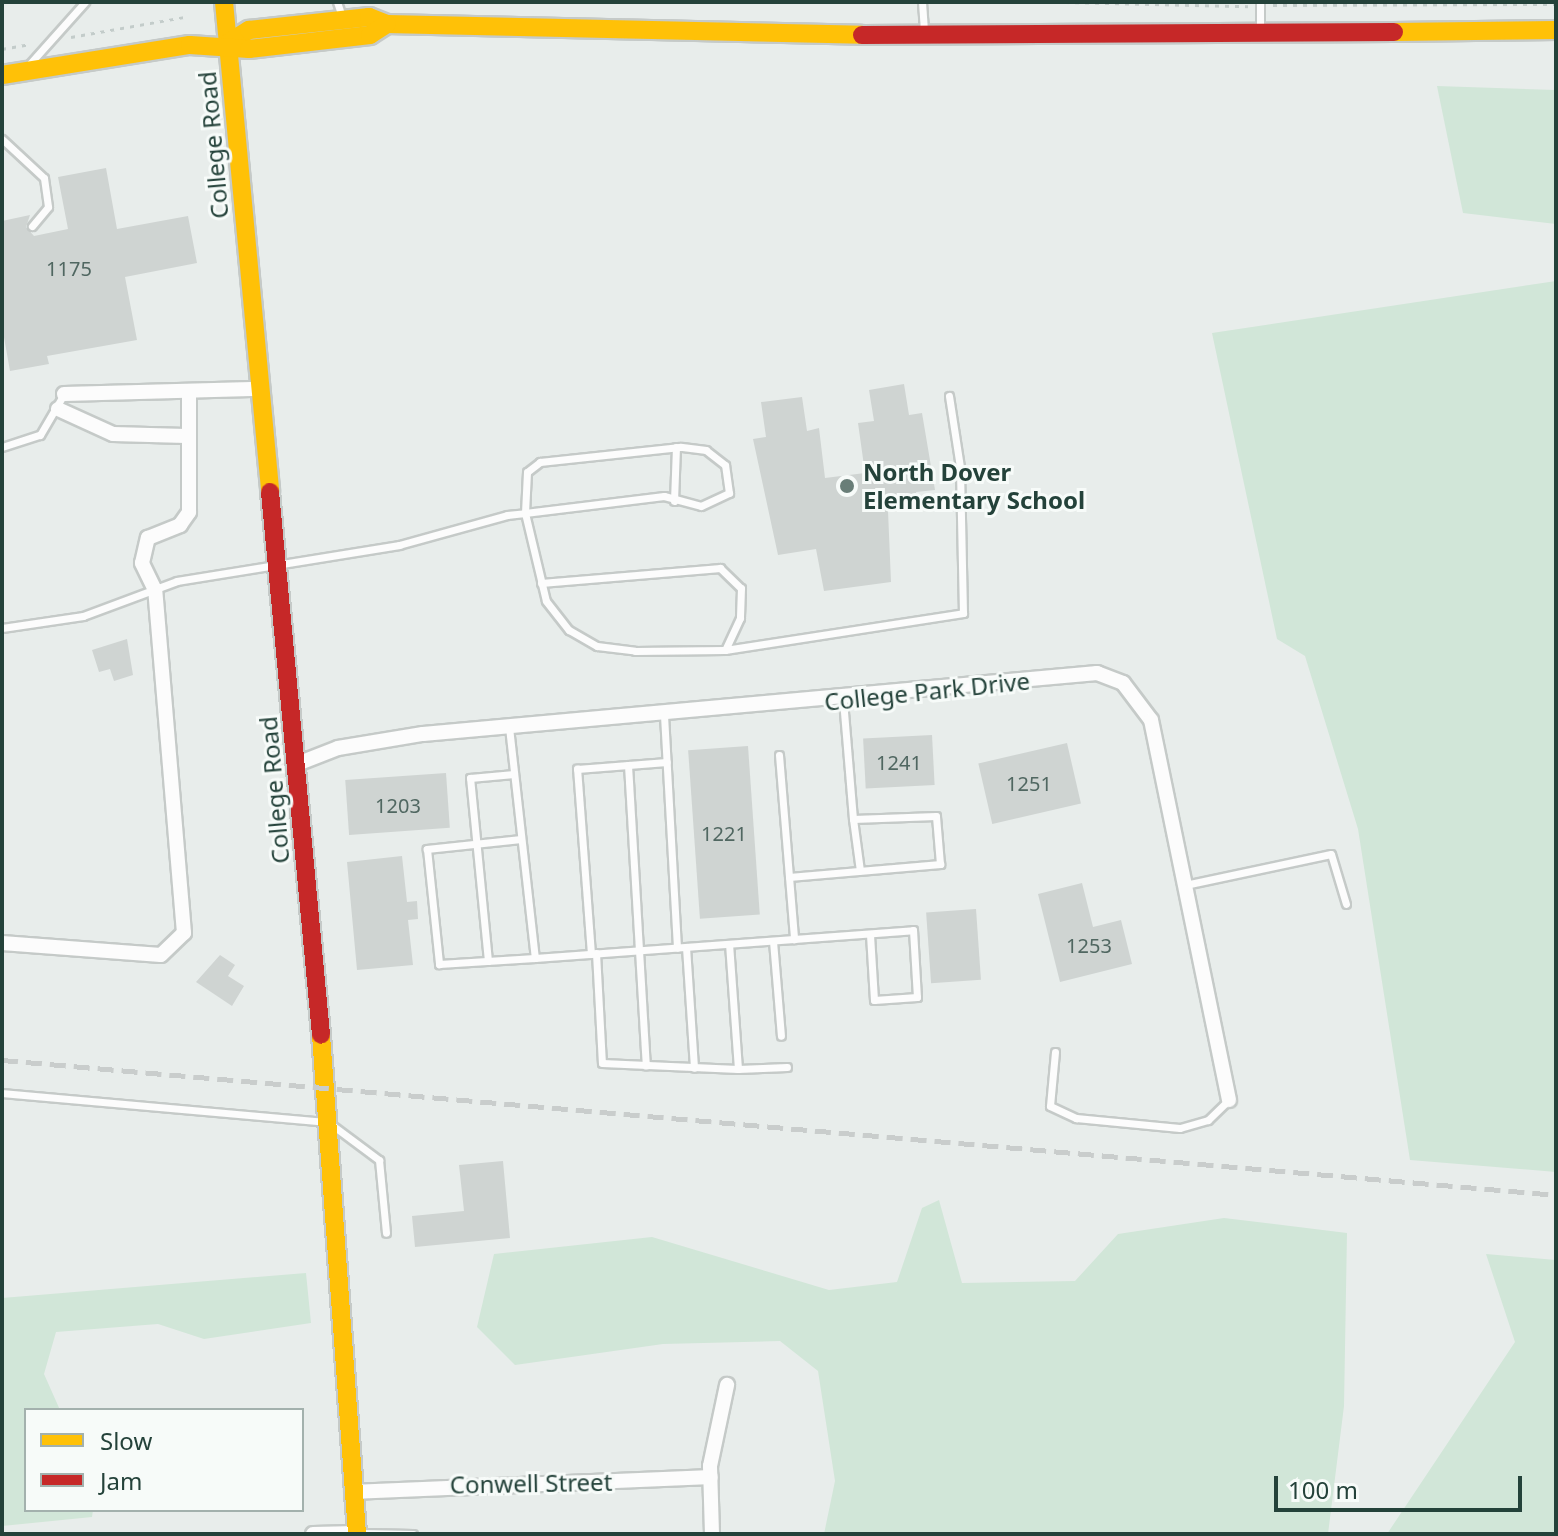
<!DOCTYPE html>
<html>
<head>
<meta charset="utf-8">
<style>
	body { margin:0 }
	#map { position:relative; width:1558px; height:1536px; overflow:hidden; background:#e8edeb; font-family:"Noto Sans",sans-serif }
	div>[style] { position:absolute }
	.green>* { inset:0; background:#d1e6d8 }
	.building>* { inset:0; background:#cfd4d2; transform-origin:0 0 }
	.path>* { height:3px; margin-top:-1.5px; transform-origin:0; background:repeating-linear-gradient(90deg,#c3ccca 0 4px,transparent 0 10px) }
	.roads { filter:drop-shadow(2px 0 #c5cac8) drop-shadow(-2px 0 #c5cac8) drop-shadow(0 2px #c5cac8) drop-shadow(0 -2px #c5cac8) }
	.lane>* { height:7px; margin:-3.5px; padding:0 3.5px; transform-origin:3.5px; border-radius:3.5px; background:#fcfcfc }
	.street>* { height:14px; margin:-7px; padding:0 7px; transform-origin:7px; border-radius:7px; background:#fcfcfc }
	.slow>* { height:18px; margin:-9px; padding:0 9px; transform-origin:9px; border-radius:9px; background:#ffc107 }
	.jam>* { height:18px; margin:-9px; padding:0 9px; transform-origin:9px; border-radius:9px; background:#c62828 }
	.rail>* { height:5px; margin-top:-2.5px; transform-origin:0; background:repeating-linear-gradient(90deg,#c9cdcc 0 16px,transparent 0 24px) }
	.dots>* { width:22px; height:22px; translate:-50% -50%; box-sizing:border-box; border:4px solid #f7fbf9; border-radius:50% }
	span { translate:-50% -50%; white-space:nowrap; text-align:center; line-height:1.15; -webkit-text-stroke:6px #f7fbf9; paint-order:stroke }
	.number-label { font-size:20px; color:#506761 }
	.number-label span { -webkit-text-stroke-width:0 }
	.street-label { font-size:24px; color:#24423a }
	.poi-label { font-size:24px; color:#24423a; font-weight:700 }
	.left { translate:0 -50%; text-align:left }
	.frame { position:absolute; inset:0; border:4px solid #24423a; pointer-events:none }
	.legend { position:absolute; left:24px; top:1408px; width:280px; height:104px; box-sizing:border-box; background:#f7fbf9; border:2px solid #a3b1ad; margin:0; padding:10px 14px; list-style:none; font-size:24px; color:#24423a }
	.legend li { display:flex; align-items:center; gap:16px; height:40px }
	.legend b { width:40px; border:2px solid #a3b1ad }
	.scale { position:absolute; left:1274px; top:1476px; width:248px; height:36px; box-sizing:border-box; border:4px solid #24423a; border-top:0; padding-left:10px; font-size:24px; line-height:28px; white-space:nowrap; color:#24423a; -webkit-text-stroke:6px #f7fbf9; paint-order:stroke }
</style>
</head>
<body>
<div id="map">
	<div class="green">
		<i style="clip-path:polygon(1437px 86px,1556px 90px,1556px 224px,1463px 213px)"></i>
		<i style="clip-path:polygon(1556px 281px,1556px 1172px,1410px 1160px,1358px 829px,1305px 656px,1277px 639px,1212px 333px)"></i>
		<i style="clip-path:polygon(939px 1200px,962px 1283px,1075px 1281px,1118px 1234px,1224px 1218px,1347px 1233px,1344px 1406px,1328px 1534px,824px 1534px,835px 1481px,818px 1371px,780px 1341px,663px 1344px,515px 1365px,477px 1327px,494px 1254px,652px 1237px,829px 1290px,897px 1282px,922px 1208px)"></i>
		<i style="clip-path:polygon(1486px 1254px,1556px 1260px,1556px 1534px,1387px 1534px,1515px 1342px)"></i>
		<i style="clip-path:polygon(306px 1273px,311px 1323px,204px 1339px,158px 1324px,56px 1332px,44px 1374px,60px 1410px,26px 1410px,26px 1510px,93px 1510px,92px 1517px,2px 1526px,2px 1298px)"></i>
	</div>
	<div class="building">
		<i style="clip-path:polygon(106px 168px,117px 229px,188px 216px,197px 263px,125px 277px,137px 340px,47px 356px,49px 364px,10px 371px,2px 326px,2px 221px,30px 215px,26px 227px,34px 236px,68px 229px,58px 177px)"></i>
		<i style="clip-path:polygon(904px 384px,909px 415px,922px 413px,935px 490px,916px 492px,919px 506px,888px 511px,891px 582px,824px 591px,816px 549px,778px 555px,753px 439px,766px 437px,761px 402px,802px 397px,807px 431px,819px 428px,825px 478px,865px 473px,858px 423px,874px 421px,869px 390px)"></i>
		<i style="clip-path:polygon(127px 639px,133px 675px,114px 681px,110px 669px,99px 672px,92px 650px)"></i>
		<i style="left:932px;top:735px;width:50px;height:69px;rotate:87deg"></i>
		<i style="left:1067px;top:743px;width:62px;height:91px;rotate:77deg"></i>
		<i style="left:748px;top:746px;width:169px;height:60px;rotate:86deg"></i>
		<i style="left:446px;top:773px;width:55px;height:101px;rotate:86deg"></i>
		<i style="clip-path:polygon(402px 856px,407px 902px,417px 901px,418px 919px,408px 920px,413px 965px,357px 970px,347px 862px)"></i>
		<i style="clip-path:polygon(1082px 883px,1093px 927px,1121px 920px,1132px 964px,1060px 982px,1038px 894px)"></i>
		<i style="left:976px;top:909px;width:71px;height:50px;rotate:86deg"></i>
		<i style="clip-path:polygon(220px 955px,235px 965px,228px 976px,244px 986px,232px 1006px,196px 982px)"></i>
		<i style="clip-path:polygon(503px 1161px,510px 1238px,415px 1247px,412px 1216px,464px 1211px,459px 1165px)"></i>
	</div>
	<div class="path">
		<i style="left:1065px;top:2px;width:183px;rotate:1.3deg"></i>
		<i style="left:1273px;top:5px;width:283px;rotate:-0.2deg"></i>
		<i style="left:71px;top:37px;width:116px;rotate:-10deg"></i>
		<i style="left:2px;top:49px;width:29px;rotate:-10deg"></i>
	</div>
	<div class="roads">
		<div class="lane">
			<i style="left:337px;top:2px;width:18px;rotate:71deg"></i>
			<i style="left:922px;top:2px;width:32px;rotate:86deg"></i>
			<i style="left:1260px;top:2px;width:31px;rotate:90deg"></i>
			<i style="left:26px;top:68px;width:89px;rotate:-48.2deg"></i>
			<i style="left:2px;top:139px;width:57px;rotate:42.9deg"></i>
			<i style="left:44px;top:178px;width:29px;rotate:82deg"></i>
			<i style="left:48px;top:207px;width:25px;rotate:130deg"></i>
			<i style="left:2px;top:447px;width:40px;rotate:-18deg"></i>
			<i style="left:40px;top:435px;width:48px;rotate:-59.7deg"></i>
			<i style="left:674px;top:501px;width:54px;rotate:-87.9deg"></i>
			<i style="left:541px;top:583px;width:180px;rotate:-4.8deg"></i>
			<i style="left:720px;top:568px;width:29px;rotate:44deg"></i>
			<i style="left:741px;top:588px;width:30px;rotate:92deg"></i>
			<i style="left:740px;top:618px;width:35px;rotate:115deg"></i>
			<i style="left:2px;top:628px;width:82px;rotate:-8.4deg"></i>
			<i style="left:83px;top:616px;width:100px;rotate:-20.4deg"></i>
			<i style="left:177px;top:581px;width:225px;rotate:-9.2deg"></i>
			<i style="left:399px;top:545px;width:112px;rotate:-15.5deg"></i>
			<i style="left:507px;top:515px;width:18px;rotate:-6deg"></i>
			<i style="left:525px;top:513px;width:140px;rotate:-7deg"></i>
			<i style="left:664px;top:496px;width:38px;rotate:15deg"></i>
			<i style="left:701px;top:506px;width:31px;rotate:-25deg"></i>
			<i style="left:729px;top:493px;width:28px;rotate:-98deg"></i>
			<i style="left:725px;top:465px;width:24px;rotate:-142deg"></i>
			<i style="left:706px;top:450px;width:26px;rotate:-173deg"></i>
			<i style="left:680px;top:447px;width:141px;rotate:173.9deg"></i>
			<i style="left:540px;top:462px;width:16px;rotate:142deg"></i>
			<i style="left:527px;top:472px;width:41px;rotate:92.8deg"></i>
			<i style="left:525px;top:513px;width:90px;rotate:76.6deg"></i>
			<i style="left:546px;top:601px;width:37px;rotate:52deg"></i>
			<i style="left:569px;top:630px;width:32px;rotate:30deg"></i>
			<i style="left:597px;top:646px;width:38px;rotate:7deg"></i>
			<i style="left:635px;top:651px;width:90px;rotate:-0.6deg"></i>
			<i style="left:725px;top:650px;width:241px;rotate:-8.8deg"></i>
			<i style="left:963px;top:613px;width:146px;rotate:-91.2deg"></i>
			<i style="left:960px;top:467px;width:72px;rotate:-98.8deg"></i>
			<i style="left:664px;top:715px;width:233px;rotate:86.8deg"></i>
			<i style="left:509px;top:727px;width:232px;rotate:83.6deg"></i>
			<i style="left:535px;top:958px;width:379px;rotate:-4.2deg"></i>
			<i style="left:913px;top:930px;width:67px;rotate:86.6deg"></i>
			<i style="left:917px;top:997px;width:43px;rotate:176deg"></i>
			<i style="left:874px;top:1000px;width:66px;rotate:-93.5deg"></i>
			<i style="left:779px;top:755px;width:185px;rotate:85.3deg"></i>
			<i style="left:628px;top:765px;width:301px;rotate:86.6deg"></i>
			<i style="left:853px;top:819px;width:52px;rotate:82.3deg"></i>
			<i style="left:521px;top:839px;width:95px;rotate:173.9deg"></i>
			<i style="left:427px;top:849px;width:116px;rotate:84deg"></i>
			<i style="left:439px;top:964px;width:96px;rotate:-3.6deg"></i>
			<i style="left:789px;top:877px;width:152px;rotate:-4.9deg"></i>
			<i style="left:940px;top:864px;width:48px;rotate:-94.8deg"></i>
			<i style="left:936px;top:816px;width:83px;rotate:177.9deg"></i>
			<i style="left:853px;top:819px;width:118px;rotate:-94.8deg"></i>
			<i style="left:1185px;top:885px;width:149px;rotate:-12deg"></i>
			<i style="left:1331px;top:854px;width:52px;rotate:73.3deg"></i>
			<i style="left:773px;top:941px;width:95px;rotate:85.2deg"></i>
			<i style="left:686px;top:947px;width:121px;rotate:86.2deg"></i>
			<i style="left:596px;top:953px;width:110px;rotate:86.9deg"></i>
			<i style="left:602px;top:1063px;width:136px;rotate:2.5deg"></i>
			<i style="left:738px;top:1069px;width:125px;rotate:-94.1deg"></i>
			<i style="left:591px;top:954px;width:186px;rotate:-94.3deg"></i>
			<i style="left:577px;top:769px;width:90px;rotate:-4.4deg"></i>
			<i style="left:488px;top:961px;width:184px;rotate:-95.6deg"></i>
			<i style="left:470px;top:778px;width:44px;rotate:-5.2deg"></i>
			<i style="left:1055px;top:1052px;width:54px;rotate:95.3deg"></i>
			<i style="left:1050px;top:1106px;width:29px;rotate:25deg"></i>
			<i style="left:1076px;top:1118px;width:104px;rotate:5.5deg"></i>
			<i style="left:1180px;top:1128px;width:29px;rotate:-16deg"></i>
			<i style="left:1208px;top:1120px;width:29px;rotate:-44deg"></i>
			<i style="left:738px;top:1069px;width:49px;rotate:-2.3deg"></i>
			<i style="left:2px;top:1093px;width:327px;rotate:5.1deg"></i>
			<i style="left:328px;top:1122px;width:64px;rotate:36.7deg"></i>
			<i style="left:379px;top:1160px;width:73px;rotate:84.5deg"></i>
			<i style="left:359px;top:1533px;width:54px;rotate:1.1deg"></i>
		</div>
		<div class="street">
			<i style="left:64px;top:394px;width:197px;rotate:-1.5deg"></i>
			<i style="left:58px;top:409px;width:60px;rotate:24.4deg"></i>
			<i style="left:113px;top:434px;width:73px;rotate:1.6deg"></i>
			<i style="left:297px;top:764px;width:44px;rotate:-21.3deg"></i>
			<i style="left:338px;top:748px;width:86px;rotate:-9.4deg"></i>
			<i style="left:423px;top:734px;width:677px;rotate:-5.17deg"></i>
			<i style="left:1097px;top:673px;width:28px;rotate:21deg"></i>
			<i style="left:1123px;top:683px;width:46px;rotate:52.9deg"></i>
			<i style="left:1151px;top:720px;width:388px;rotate:78.4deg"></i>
			<i style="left:2px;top:943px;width:159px;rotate:4.3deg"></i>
			<i style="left:161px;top:955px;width:32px;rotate:-44deg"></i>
			<i style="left:184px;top:933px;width:344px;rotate:-94.8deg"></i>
			<i style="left:155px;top:590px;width:30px;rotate:-116deg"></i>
			<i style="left:142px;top:563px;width:26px;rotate:-77deg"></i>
			<i style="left:148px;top:538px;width:35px;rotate:-22deg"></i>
			<i style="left:180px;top:525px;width:16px;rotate:-55deg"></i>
			<i style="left:189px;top:512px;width:121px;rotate:-90deg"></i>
			<i style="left:352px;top:1492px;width:359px;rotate:-2.4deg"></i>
			<i style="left:313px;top:1534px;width:44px;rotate:-1.3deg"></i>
			<i style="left:712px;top:1534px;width:68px;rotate:-91.7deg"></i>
			<i style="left:710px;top:1466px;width:83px;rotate:-78.1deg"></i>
		</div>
		<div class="slow">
			<i style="left:224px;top:2px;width:492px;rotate:84.6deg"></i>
			<i style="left:1394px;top:32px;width:162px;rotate:-0.7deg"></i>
			<i style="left:228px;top:43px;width:25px;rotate:-32deg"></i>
			<i style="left:249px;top:30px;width:121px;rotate:-6.2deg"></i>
			<i style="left:369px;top:17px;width:19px;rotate:21deg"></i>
			<i style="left:387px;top:24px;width:475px;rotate:1.3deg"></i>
			<i style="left:2px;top:75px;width:190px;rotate:-9.1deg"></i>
			<i style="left:190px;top:45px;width:59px;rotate:3.9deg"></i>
			<i style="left:249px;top:49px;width:122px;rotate:-6.6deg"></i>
			<i style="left:370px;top:35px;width:20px;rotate:-33deg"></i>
			<i style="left:321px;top:1035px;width:500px;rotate:85.87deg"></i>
		</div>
		<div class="jam">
			<i style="left:862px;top:35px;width:532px;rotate:-0.32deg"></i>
			<i style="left:270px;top:492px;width:545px;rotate:84.63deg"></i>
		</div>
	</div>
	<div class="rail">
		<i style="left:2px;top:1060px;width:1560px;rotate:4.96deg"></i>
	</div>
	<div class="dots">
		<i style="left:847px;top:486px;background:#697e78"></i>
	</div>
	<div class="number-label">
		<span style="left:69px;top:268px">1175</span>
		<span style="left:899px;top:762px">1241</span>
		<span style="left:1029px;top:783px">1251</span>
		<span style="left:398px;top:805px">1203</span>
		<span style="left:724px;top:833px">1221</span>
		<span style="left:1089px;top:945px">1253</span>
	</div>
	<div class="street-label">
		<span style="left:213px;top:145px;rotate:-95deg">College Road</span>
		<span style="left:927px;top:691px;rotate:-6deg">College Park Drive</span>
		<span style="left:274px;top:790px;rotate:-95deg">College Road</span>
		<span style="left:531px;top:1483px;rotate:-1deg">Conwell Street</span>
	</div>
	<div class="poi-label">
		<span class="left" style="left:863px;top:486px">North Dover<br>Elementary School</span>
	</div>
	<div class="frame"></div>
	<ul class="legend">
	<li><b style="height:10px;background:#ffc107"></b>Slow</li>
	<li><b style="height:10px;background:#c62828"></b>Jam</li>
	</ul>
	<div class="scale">100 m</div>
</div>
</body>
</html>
